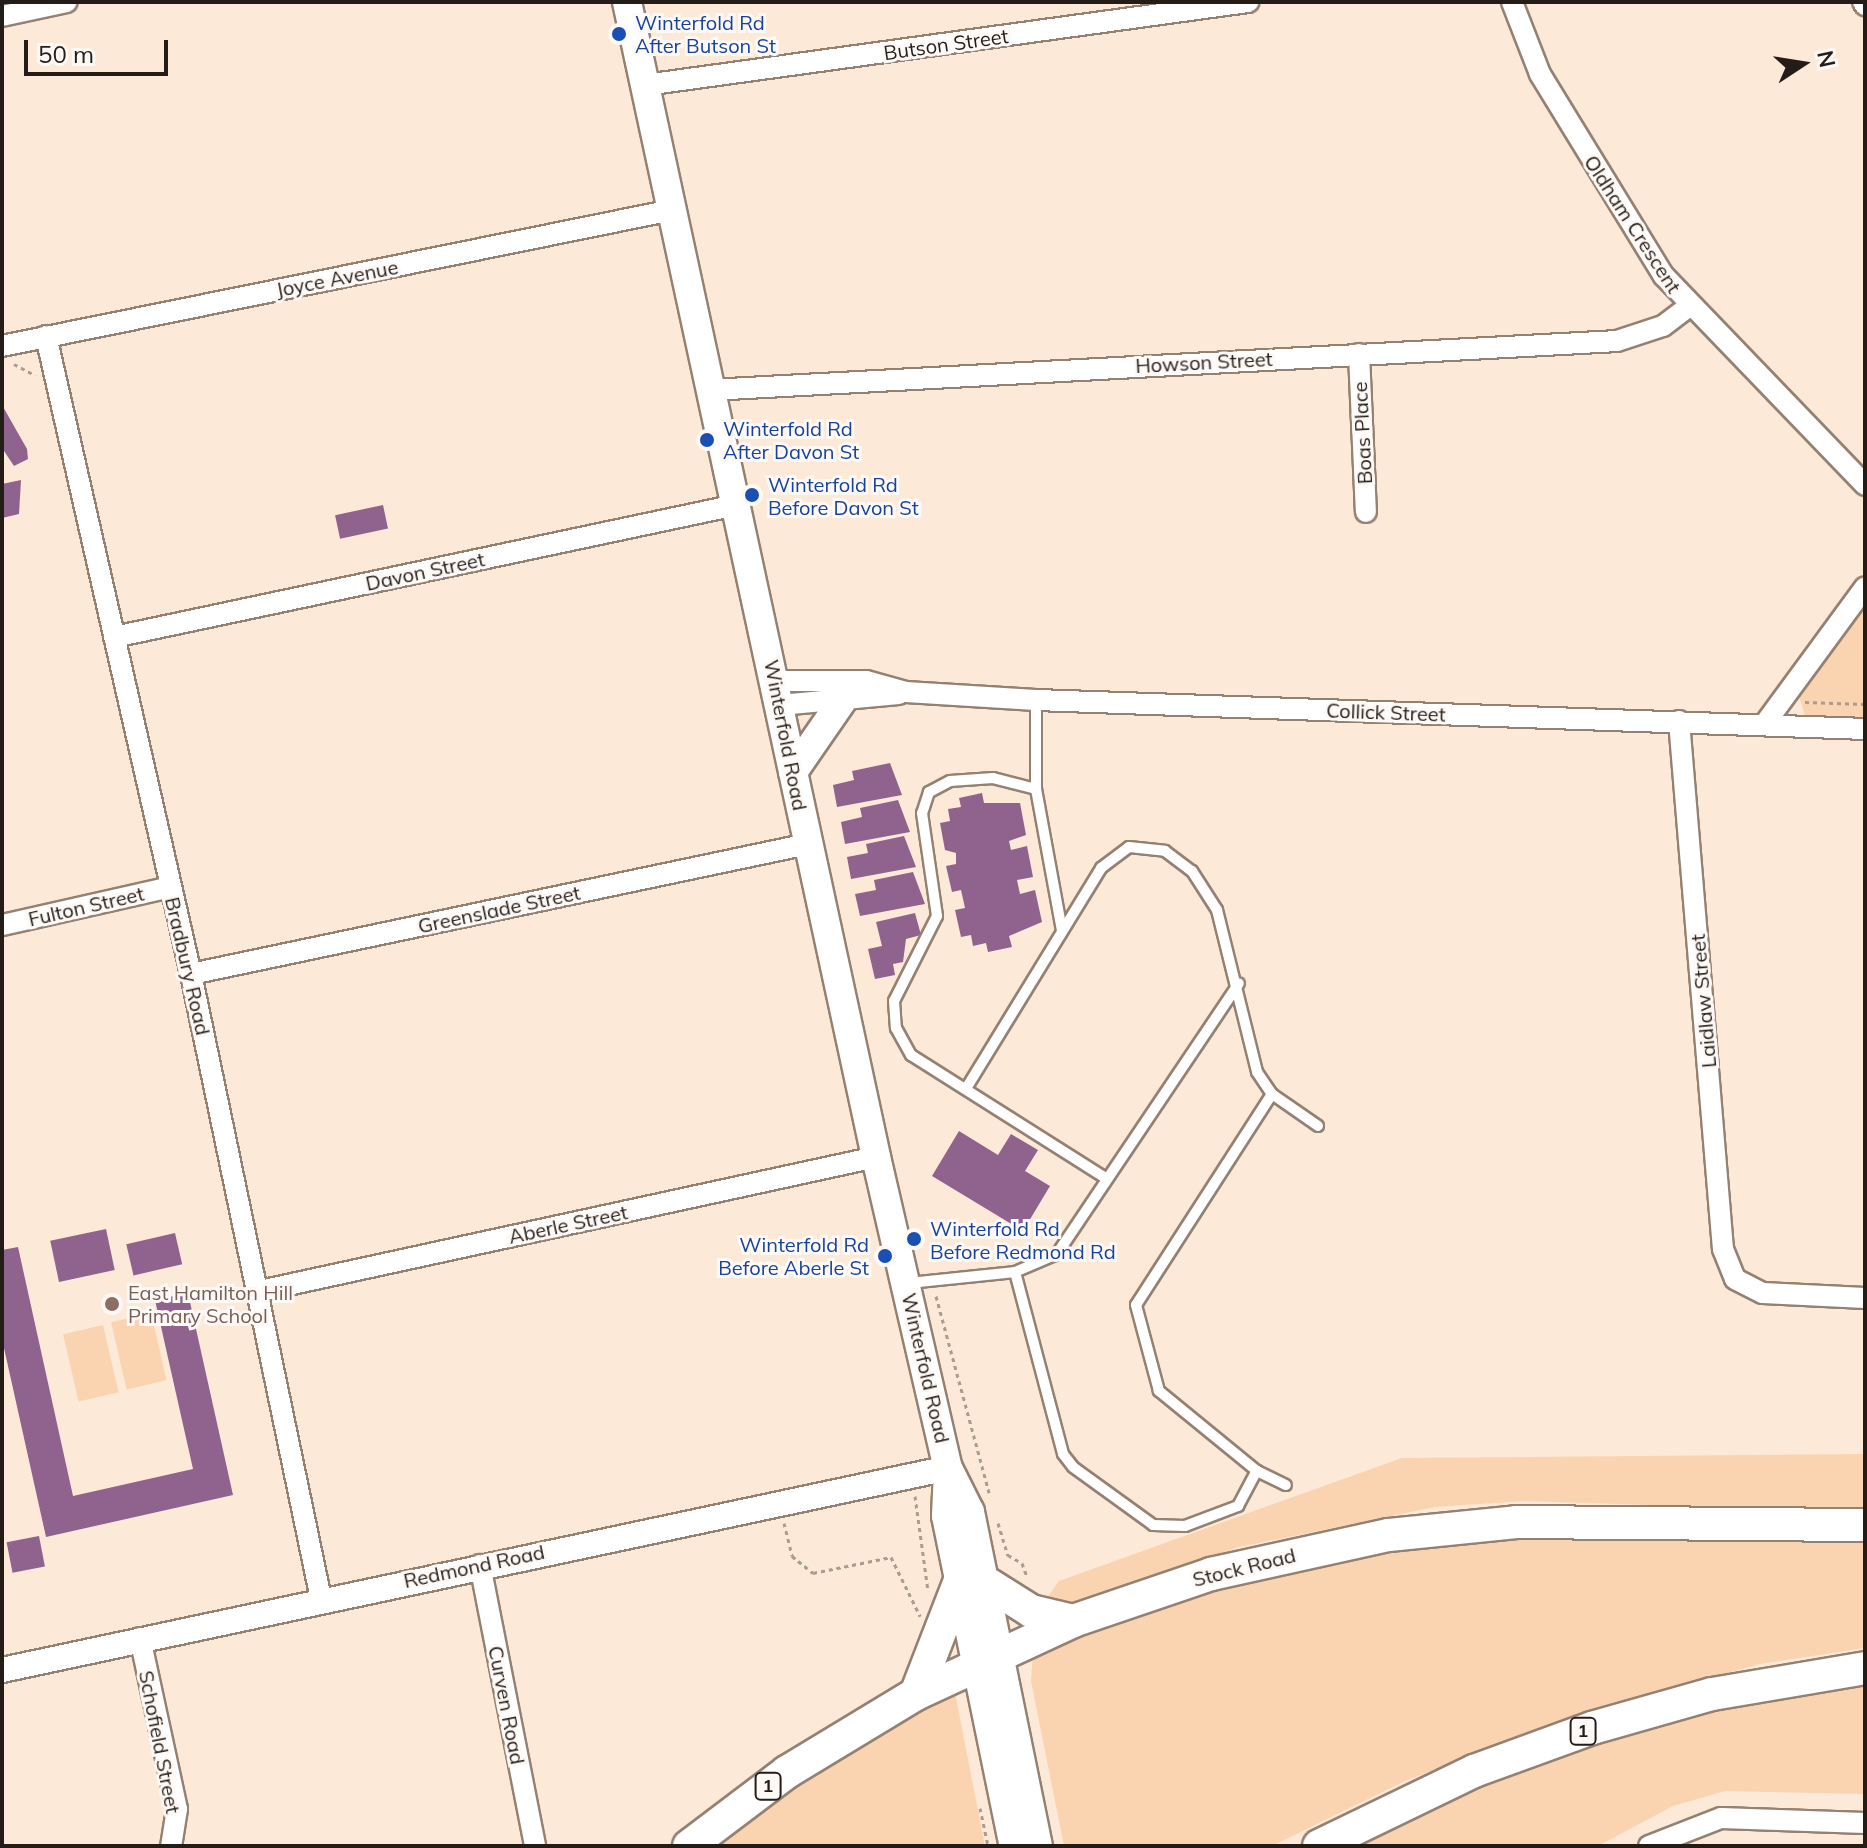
<!DOCTYPE html>
<html>
<head>
<meta charset="utf-8">
<style>
	body { margin:0 }
	#map { position:relative; width:1867px; height:1848px; overflow:hidden; background:#fde9d7; font-family:Mulish,sans-serif }
	div>[style] { position:absolute }
	.green>* { inset:0; background:#fad3b1; transform-origin:0 0 }
	.building>* { inset:0; background:#8f638e; transform-origin:0 0 }
	.path>* { height:3px; margin-top:-1.5px; transform-origin:0; background:repeating-linear-gradient(90deg,#ab9c8e 0 4px,transparent 0 8px) }
	.roads { filter:drop-shadow(2px 0 #948172) drop-shadow(-2px 0 #948172) drop-shadow(0 2px #948172) drop-shadow(0 -2px #948172) }
	.service>* { height:10px; margin:-5px; padding:0 5px; transform-origin:5px; border-radius:5px; background:#fff }
	.minor>* { height:20px; margin:-10px; padding:0 10px; transform-origin:10px; border-radius:10px; background:#fff }
	.tertiary>* { height:24px; margin:-12px; padding:0 12px; transform-origin:12px; border-radius:12px; background:#fff }
	.secondary>* { height:28px; margin:-14px; padding:0 14px; transform-origin:14px; border-radius:14px; background:#fff }
	.trunk>* { height:32px; margin:-16px; padding:0 16px; transform-origin:16px; border-radius:16px; background:#fff }
	.dots>* { width:22px; height:22px; translate:-50% -50%; box-sizing:border-box; border:4px solid #fdf9f6; border-radius:50% }
	span { translate:-50% -50%; white-space:nowrap; text-align:center; line-height:1.15; -webkit-text-stroke:6px #fdf9f6; paint-order:stroke }
	.shield-label span { padding:2px 6px; background:#fdf9f6; border:2px solid; border-radius:6px; -webkit-text-stroke-width:0 }
	.shield-label { font-size:18px; color:#241d17; font-weight:700 }
	.transit-label { font-size:20px; color:#164399 }
	.left { translate:0 -50%; text-align:left }
	.right { translate:-100% -50%; text-align:right }
	.street-label { font-size:20px; color:#241d17 }
	.education-label { font-size:20px; color:#785e54 }
	.frame { position:absolute; inset:0; border:4px solid #241d17; pointer-events:none }
	.north { position:absolute; left:1763px; top:24px; width:80px; height:80px; -webkit-text-stroke:6px #fdf9f6; paint-order:stroke; rotate:78deg; font-size:22px; font-weight:700; line-height:32px; text-align:center; color:#241d17 }
	.north::after { content:''; display:block; margin:auto; width:28px; height:36px; background:#241d17; clip-path:polygon(50% 0,100% 100%,50% 72%,0 100%) }
	.scale { position:absolute; left:24px; top:40px; width:144px; height:36px; box-sizing:border-box; border:4px solid #241d17; border-top:0; padding-left:10px; font-size:24px; line-height:28px; white-space:nowrap; color:#241d17; -webkit-text-stroke:6px #fdf9f6; paint-order:stroke }
</style>
</head>
<body>
<div id="map">
	<div class="green">
		<i style="clip-path:polygon(1865px 605px,1865px 721px,1805px 716px,1798px 692px)"></i>
		<i style="left:151px;top:1313px;width:69px;height:41px;rotate:77deg"></i>
		<i style="left:103px;top:1325px;width:69px;height:41px;rotate:77deg"></i>
		<i style="clip-path:polygon(1865px 1454px,1865px 1512px,1525px 1501px,1435px 1507px,1239px 1547px,1072px 1603px,1056px 1606px,1047px 1598px,1059px 1581px,1402px 1458px)"></i>
		<i style="clip-path:polygon(1537px 1532px,1865px 1538px,1865px 1648px,1760px 1664px,1586px 1711px,1405px 1781px,1272px 1846px,1064px 1846px,1031px 1681px,1033px 1654px,1178px 1596px,1371px 1550px)"></i>
		<i style="clip-path:polygon(1865px 1683px,1865px 1794px,1725px 1791px,1673px 1806px,1598px 1846px,1347px 1846px,1497px 1776px,1626px 1731px,1766px 1697px)"></i>
		<i style="clip-path:polygon(955px 1693px,985px 1846px,712px 1846px,787px 1790px)"></i>
	</div>
	<div class="building">
		<i style="clip-path:polygon(2px 405px,27px 449px,28px 459px,14px 466px,2px 448px)"></i>
		<i style="clip-path:polygon(21px 480px,19px 514px,2px 518px,2px 484px)"></i>
		<i style="left:383px;top:505px;width:24px;height:49px;rotate:78deg"></i>
		<i style="clip-path:polygon(890px 763px,902px 795px,837px 807px,833px 785px,854px 780px,852px 771px)"></i>
		<i style="clip-path:polygon(982px 793px,984px 803px,1020px 803px,1026px 835px,1009px 841px,1011px 850px,1027px 846px,1033px 877px,1017px 880px,1020px 894px,1035px 890px,1042px 922px,1009px 936px,1012px 947px,988px 952px,986px 943px,973px 946px,971px 935px,961px 937px,955px 910px,965px 908px,961px 890px,952px 892px,946px 866px,956px 864px,956px 853px,945px 850px,940px 823px,950px 821px,948px 809px,961px 807px,959px 798px)"></i>
		<i style="clip-path:polygon(898px 800px,910px 832px,845px 844px,841px 822px,862px 817px,860px 808px)"></i>
		<i style="clip-path:polygon(904px 836px,916px 867px,851px 879px,847px 857px,868px 853px,866px 844px)"></i>
		<i style="clip-path:polygon(913px 872px,925px 904px,860px 916px,855px 894px,876px 890px,874px 880px)"></i>
		<i style="clip-path:polygon(915px 913px,921px 935px,906px 939px,903px 962px,893px 964px,895px 975px,875px 979px,868px 949px,882px 946px,876px 922px)"></i>
		<i style="clip-path:polygon(959px 1131px,998px 1155px,1011px 1134px,1038px 1150px,1025px 1171px,1050px 1186px,1023px 1231px,932px 1176px)"></i>
		<i style="left:106px;top:1229px;width:42px;height:57px;rotate:78deg"></i>
		<i style="left:175px;top:1233px;width:32px;height:50px;rotate:77deg"></i>
		<i style="clip-path:polygon(18px 1247px,73px 1496px,193px 1469px,155px 1300px,188px 1293px,233px 1495px,46px 1537px,2px 1339px,2px 1250px)"></i>
		<i style="left:39px;top:1536px;width:31px;height:33px;rotate:79deg"></i>
	</div>
	<div class="path">
		<i style="left:14px;top:364px;width:24px;rotate:28deg"></i>
		<i style="left:1805px;top:702px;width:60px;rotate:1.9deg"></i>
		<i style="left:936px;top:1296px;width:204px;rotate:74.9deg"></i>
		<i style="left:915px;top:1496px;width:96px;rotate:82.2deg"></i>
		<i style="left:784px;top:1523px;width:34px;rotate:76deg"></i>
		<i style="left:792px;top:1556px;width:27px;rotate:39deg"></i>
		<i style="left:813px;top:1573px;width:80px;rotate:-11.6deg"></i>
		<i style="left:891px;top:1557px;width:66px;rotate:63.8deg"></i>
		<i style="left:998px;top:1523px;width:34px;rotate:73deg"></i>
		<i style="left:1008px;top:1555px;width:16px;rotate:30deg"></i>
		<i style="left:1022px;top:1563px;width:15px;rotate:70deg"></i>
		<i style="left:980px;top:1808px;width:39px;rotate:78deg"></i>
	</div>
	<div class="roads">
		<div class="service">
			<i style="left:1036px;top:700px;width:89px;rotate:90deg"></i>
			<i style="left:1036px;top:789px;width:144px;rotate:79.6deg"></i>
			<i style="left:1036px;top:789px;width:44px;rotate:-165.7deg"></i>
			<i style="left:993px;top:778px;width:43px;rotate:176deg"></i>
			<i style="left:950px;top:781px;width:24px;rotate:152deg"></i>
			<i style="left:929px;top:792px;width:22px;rotate:108deg"></i>
			<i style="left:922px;top:813px;width:104px;rotate:81.7deg"></i>
			<i style="left:937px;top:916px;width:95px;rotate:116.8deg"></i>
			<i style="left:894px;top:1001px;width:27px;rotate:86deg"></i>
			<i style="left:896px;top:1028px;width:31px;rotate:61deg"></i>
			<i style="left:911px;top:1055px;width:232px;rotate:32.3deg"></i>
			<i style="left:967px;top:1087px;width:257px;rotate:-58.5deg"></i>
			<i style="left:1101px;top:868px;width:35px;rotate:-37deg"></i>
			<i style="left:1129px;top:847px;width:36px;rotate:6deg"></i>
			<i style="left:1165px;top:851px;width:34px;rotate:37deg"></i>
			<i style="left:1192px;top:871px;width:46px;rotate:57.3deg"></i>
			<i style="left:1217px;top:910px;width:167px;rotate:76.1deg"></i>
			<i style="left:1257px;top:1072px;width:27px;rotate:56deg"></i>
			<i style="left:1272px;top:1094px;width:56px;rotate:34.8deg"></i>
			<i style="left:1015px;top:1272px;width:188px;rotate:75.2deg"></i>
			<i style="left:1063px;top:1454px;width:16px;rotate:52deg"></i>
			<i style="left:1073px;top:1467px;width:99px;rotate:35.9deg"></i>
			<i style="left:1153px;top:1525px;width:32px;rotate:2deg"></i>
			<i style="left:1185px;top:1526px;width:57px;rotate:-20.7deg"></i>
			<i style="left:1238px;top:1506px;width:40px;rotate:-62deg"></i>
			<i style="left:1257px;top:1471px;width:127px;rotate:-140.8deg"></i>
			<i style="left:1159px;top:1391px;width:89px;rotate:-105deg"></i>
			<i style="left:1136px;top:1305px;width:251px;rotate:-57.2deg"></i>
			<i style="left:909px;top:1283px;width:107px;rotate:-5.9deg"></i>
			<i style="left:1015px;top:1272px;width:46px;rotate:-23.2deg"></i>
			<i style="left:1057px;top:1254px;width:326px;rotate:-56.1deg"></i>
			<i style="left:1257px;top:1471px;width:32px;rotate:26deg"></i>
		</div>
		<div class="minor">
			<i style="left:1512px;top:2px;width:77px;rotate:68.7deg"></i>
			<i style="left:1540px;top:74px;width:237px;rotate:58.5deg"></i>
			<i style="left:1664px;top:276px;width:290px;rotate:46.1deg"></i>
			<i style="left:1863px;top:2px;width:4px;rotate:56deg"></i>
			<i style="left:2px;top:16px;width:66px;rotate:-12.2deg"></i>
			<i style="left:645px;top:85px;width:609px;rotate:-7.84deg"></i>
			<i style="left:46px;top:336px;width:654px;rotate:77.2deg"></i>
			<i style="left:191px;top:974px;width:638px;rotate:78.25deg"></i>
			<i style="left:2px;top:346px;width:684px;rotate:-11.47deg"></i>
			<i style="left:1359px;top:354px;width:158px;rotate:87.5deg"></i>
			<i style="left:710px;top:390px;width:908px;rotate:-3.09deg"></i>
			<i style="left:1617px;top:341px;width:48px;rotate:-18.1deg"></i>
			<i style="left:1663px;top:326px;width:31px;rotate:-37deg"></i>
			<i style="left:114px;top:637px;width:636px;rotate:-11.98deg"></i>
			<i style="left:775px;top:681px;width:91px"></i>
			<i style="left:866px;top:681px;width:41px;rotate:15.4deg"></i>
			<i style="left:906px;top:692px;width:130px;rotate:3.5deg"></i>
			<i style="left:1036px;top:700px;width:830px;rotate:2deg"></i>
			<i style="left:780px;top:705px;width:119px;rotate:-5.3deg"></i>
			<i style="left:1679px;top:721px;width:530px;rotate:85.24deg"></i>
			<i style="left:1723px;top:1249px;width:32px;rotate:68deg"></i>
			<i style="left:1735px;top:1279px;width:31px;rotate:27deg"></i>
			<i style="left:1763px;top:1293px;width:102px;rotate:2.8deg"></i>
			<i style="left:1766px;top:722px;width:167px;rotate:-53.7deg"></i>
			<i style="left:2px;top:925px;width:172px;rotate:-12.7deg"></i>
			<i style="left:191px;top:974px;width:631px;rotate:-11.9deg"></i>
			<i style="left:260px;top:1291px;width:630px;rotate:-12.27deg"></i>
			<i style="left:480px;top:1565px;width:286px;rotate:78.9deg"></i>
			<i style="left:140px;top:1638px;width:175px;rotate:77.8deg"></i>
			<i style="left:177px;top:1809px;width:37px;rotate:99deg"></i>
			<i style="left:1649px;top:1846px;width:77px;rotate:-21.3deg"></i>
			<i style="left:1721px;top:1818px;width:144px;rotate:2deg"></i>
		</div>
		<div class="tertiary">
			<i style="left:2px;top:1670px;width:967px;rotate:-12.05deg"></i>
		</div>
		<div class="secondary">
			<i style="left:627px;top:2px;width:1182px;rotate:77.83deg"></i>
			<i style="left:876px;top:1157px;width:319px;rotate:77deg"></i>
			<i style="left:948px;top:1468px;width:49px;rotate:63.4deg"></i>
			<i style="left:970px;top:1512px;width:341px;rotate:78.5deg"></i>
			<i style="left:793px;top:772px;width:86px;rotate:-55.4deg"></i>
			<i style="left:948px;top:1470px;width:46px;rotate:92.5deg"></i>
			<i style="left:946px;top:1516px;width:337px;rotate:78.4deg"></i>
		</div>
		<div class="trunk">
			<i style="left:985px;top:1582px;width:54px;rotate:32.2deg"></i>
			<i style="left:1031px;top:1611px;width:43px;rotate:13.4deg"></i>
			<i style="left:916px;top:1694px;width:119px;rotate:-68.8deg"></i>
			<i style="left:689px;top:1846px;width:123px;rotate:-37.1deg"></i>
			<i style="left:787px;top:1772px;width:151px;rotate:-31.2deg"></i>
			<i style="left:916px;top:1694px;width:173px;rotate:-24.9deg"></i>
			<i style="left:1073px;top:1621px;width:146px;rotate:-18.8deg"></i>
			<i style="left:1211px;top:1574px;width:182px;rotate:-12.4deg"></i>
			<i style="left:1389px;top:1535px;width:128px;rotate:-5.8deg"></i>
			<i style="left:1516px;top:1522px;width:349px;rotate:0.5deg"></i>
			<i style="left:1319px;top:1846px;width:172px;rotate:-25.8deg"></i>
			<i style="left:1474px;top:1771px;width:126px;rotate:-20deg"></i>
			<i style="left:1592px;top:1728px;width:125px;rotate:-15.8deg"></i>
			<i style="left:1712px;top:1694px;width:155px;rotate:-9.6deg"></i>
		</div>
	</div>
	<div class="dots">
		<i style="left:619px;top:34px;background:#1a4fb4"></i>
		<i style="left:707px;top:440px;background:#1a4fb4"></i>
		<i style="left:752px;top:495px;background:#1a4fb4"></i>
		<i style="left:914px;top:1239px;background:#1a4fb4"></i>
		<i style="left:885px;top:1256px;background:#1a4fb4"></i>
		<i style="left:112px;top:1304px;background:#8d6e63"></i>
	</div>
	<div class="shield-label">
		<span style="left:1583px;top:1731px">1</span>
		<span style="left:768px;top:1786px">1</span>
	</div>
	<div class="transit-label">
		<span class="left" style="left:635px;top:34px">Winterfold Rd<br>After Butson St</span>
		<span class="left" style="left:723px;top:440px">Winterfold Rd<br>After Davon St</span>
		<span class="left" style="left:768px;top:496px">Winterfold Rd<br>Before Davon St</span>
		<span class="left" style="left:930px;top:1240px">Winterfold Rd<br>Before Redmond Rd</span>
		<span class="right" style="left:869px;top:1256px">Winterfold Rd<br>Before Aberle St</span>
	</div>
	<div class="street-label">
		<span style="left:946px;top:44px;rotate:-8deg">Butson Street</span>
		<span style="left:1633px;top:224px;rotate:57deg">Oldham Crescent</span>
		<span style="left:337px;top:278px;rotate:-11deg">Joyce Avenue</span>
		<span style="left:1204px;top:362px;rotate:-3deg">Howson Street</span>
		<span style="left:1362px;top:433px;rotate:-93deg">Boas Place</span>
		<span style="left:425px;top:571px;rotate:-12deg">Davon Street</span>
		<span style="left:1386px;top:712px;rotate:2deg">Collick Street</span>
		<span style="left:786px;top:735px;rotate:79deg">Winterfold Road</span>
		<span style="left:86px;top:906px;rotate:-13deg">Fulton Street</span>
		<span style="left:499px;top:909px;rotate:-12deg">Greenslade Street</span>
		<span style="left:188px;top:966px;rotate:77deg">Bradbury Road</span>
		<span style="left:1703px;top:1001px;rotate:-95deg">Laidlaw Street</span>
		<span style="left:568px;top:1224px;rotate:-12deg">Aberle Street</span>
		<span style="left:926px;top:1368px;rotate:77deg">Winterfold Road</span>
		<span style="left:474px;top:1566px;rotate:-12deg">Redmond Road</span>
		<span style="left:1244px;top:1567px;rotate:-14deg">Stock Road</span>
		<span style="left:507px;top:1705px;rotate:79deg">Curven Road</span>
		<span style="left:160px;top:1742px;rotate:79deg">Schofield Street</span>
	</div>
	<div class="education-label">
		<span class="left" style="left:128px;top:1304px">East Hamilton Hill<br>Primary School</span>
	</div>
	<div class="frame"></div>
	<div class="north">N</div>
	<div class="scale">50 m</div>
</div>
</body>
</html>
